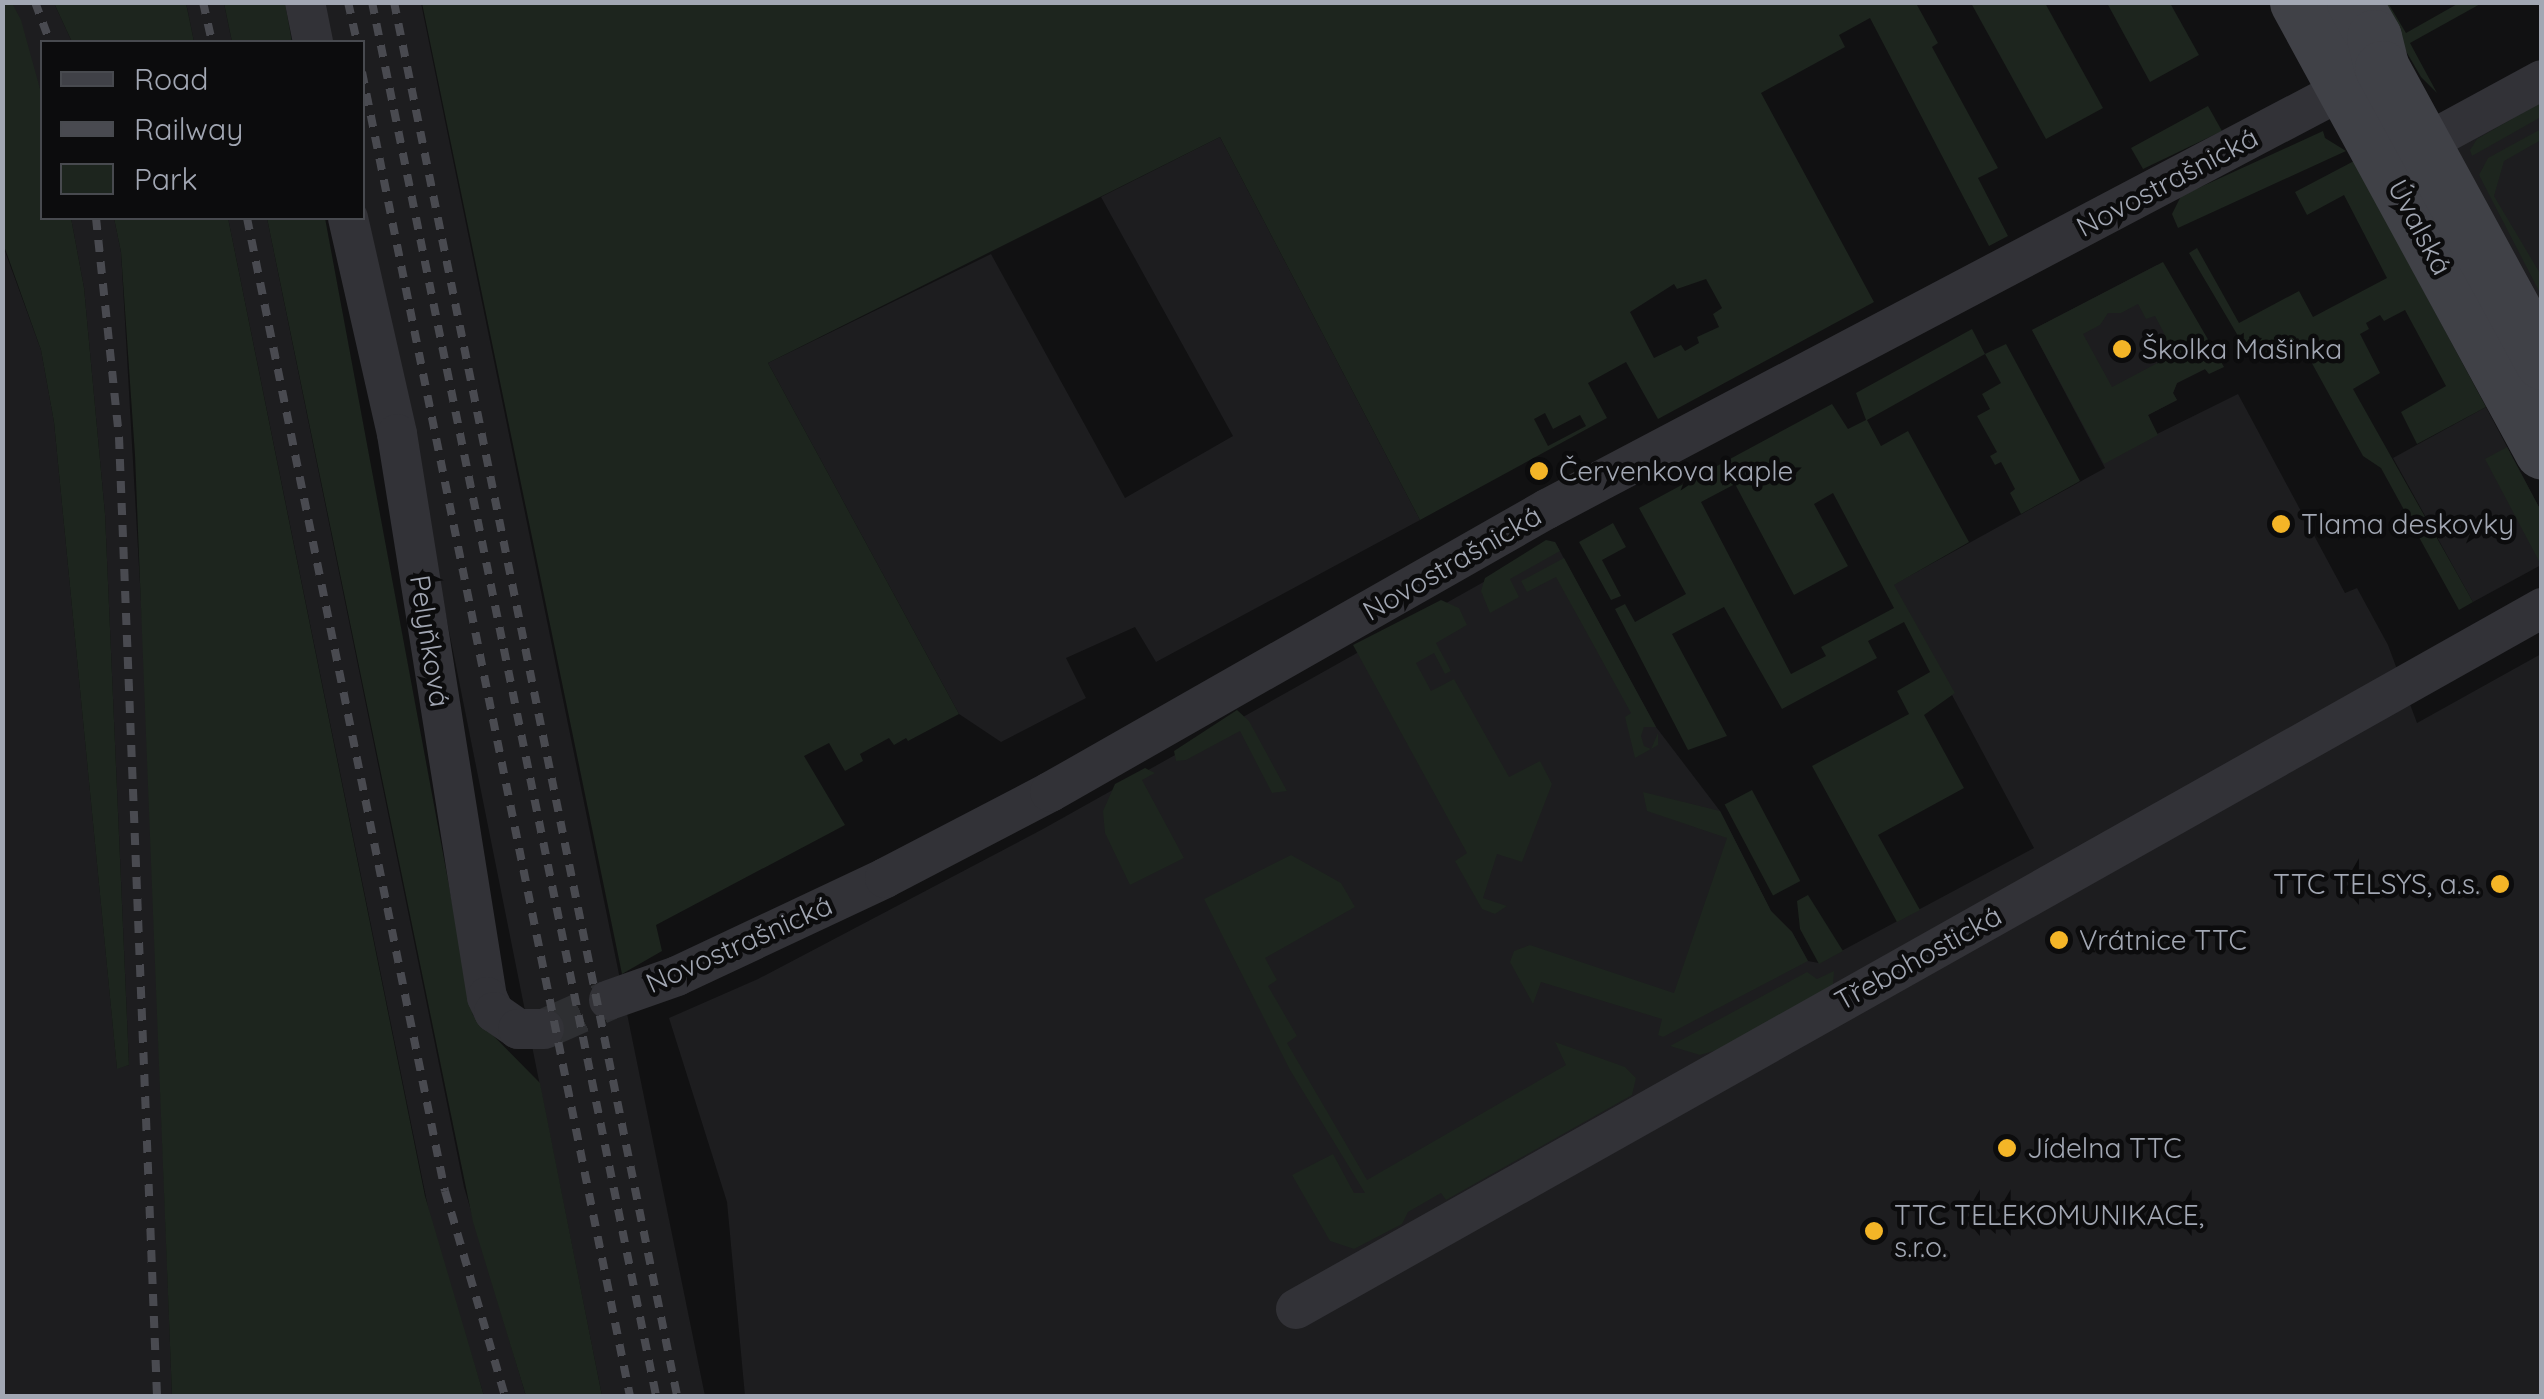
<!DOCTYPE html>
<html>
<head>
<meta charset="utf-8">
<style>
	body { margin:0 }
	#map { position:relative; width:2544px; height:1399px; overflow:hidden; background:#111112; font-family:Quicksand,sans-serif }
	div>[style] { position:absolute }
	.built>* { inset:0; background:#1d1d1f }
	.green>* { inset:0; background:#1d251e; transform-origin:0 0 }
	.minor-tunnel>* { height:40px; margin-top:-20px; transform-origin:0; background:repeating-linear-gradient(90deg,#2e2f32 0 40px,transparent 0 60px) }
	.minor>* { height:40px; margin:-20px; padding:0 20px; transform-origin:20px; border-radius:20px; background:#323237 }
	.secondary>* { height:55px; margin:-27.5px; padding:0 27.5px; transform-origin:27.5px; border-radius:27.5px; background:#404147 }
	.rail>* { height:8px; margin-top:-4px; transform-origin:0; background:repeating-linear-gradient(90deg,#494a50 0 12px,transparent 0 22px) }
	.dots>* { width:28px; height:28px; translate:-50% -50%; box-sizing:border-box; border:5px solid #0c0c0d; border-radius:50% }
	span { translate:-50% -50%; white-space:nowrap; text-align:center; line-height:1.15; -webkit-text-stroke:9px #0c0c0d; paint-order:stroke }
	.street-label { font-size:28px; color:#a2a7b3 }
	.poi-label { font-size:28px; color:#a2a7b3 }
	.left { translate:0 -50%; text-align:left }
	.right { translate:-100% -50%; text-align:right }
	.frame { position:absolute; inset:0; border:5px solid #a2a7b3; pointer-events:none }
	.legend { position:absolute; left:40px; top:40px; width:325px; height:180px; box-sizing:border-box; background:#0c0c0d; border:2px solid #484a4f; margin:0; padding:12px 18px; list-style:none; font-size:30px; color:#a2a7b3 }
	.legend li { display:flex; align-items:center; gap:20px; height:50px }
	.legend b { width:50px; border:2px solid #484a4f }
</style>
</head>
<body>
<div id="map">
	<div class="built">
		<i style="clip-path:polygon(12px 3px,54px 3px,72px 42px,42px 42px,42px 96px)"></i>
		<i style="clip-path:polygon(186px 3px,224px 3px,232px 42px,194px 42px)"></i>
		<i style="clip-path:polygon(323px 3px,421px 3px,705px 1396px,602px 1396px,363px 201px,362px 42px,331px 42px)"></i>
		<i style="clip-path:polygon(2541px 95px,2541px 323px,2447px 147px)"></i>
		<i style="clip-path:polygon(1220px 137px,1420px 520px,1156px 662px,1135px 627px,1066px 658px,1086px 698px,1001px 742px,959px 714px,768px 363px,991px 254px,1125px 498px,1233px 436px,1101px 197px)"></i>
		<i style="clip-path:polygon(71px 218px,114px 218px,121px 252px,145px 671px,172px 1396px,3px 1396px,2px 243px,41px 350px,54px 422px,117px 1068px,129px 1065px,105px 514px,84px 288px)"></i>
		<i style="clip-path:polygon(228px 218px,267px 218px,464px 1187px,526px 1396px,484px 1396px,433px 1232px)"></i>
		<i style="clip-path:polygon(2157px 265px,2209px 374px,2205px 369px,2177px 383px,2173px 393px,2177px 400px,2148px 415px,2157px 434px,2238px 394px,2345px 593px,2357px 588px,2388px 645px,2417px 723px,2541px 654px,2541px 1396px,745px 1396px,727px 1202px,669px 1018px,758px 979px,1043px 829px,1555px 542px,1656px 727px,1720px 811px,1771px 911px,1792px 932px,1808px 961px,1819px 963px,2034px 848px,1893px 585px,2105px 468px,2032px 330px)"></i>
		<i style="clip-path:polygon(2486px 407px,2541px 511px,2541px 565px,2473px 602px,2393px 458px)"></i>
	</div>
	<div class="green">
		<i style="clip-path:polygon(2px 3px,12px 3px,21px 20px,42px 96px,42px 218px,71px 218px,84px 288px,105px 514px,129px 1065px,117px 1069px,54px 422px,41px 350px,3px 243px)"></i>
		<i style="clip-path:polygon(54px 3px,186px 3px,194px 42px,72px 42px)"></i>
		<i style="clip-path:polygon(224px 3px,285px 3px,292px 42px,232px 42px)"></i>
		<i style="clip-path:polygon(evenodd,422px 3px,1920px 3px,1917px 5px,1938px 43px,1932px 47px,1998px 168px,1978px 178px,2008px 236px,1989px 246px,1870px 18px,1839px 35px,1845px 47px,1761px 93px,1874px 302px,1658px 419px,1626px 362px,1588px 383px,1607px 418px,1420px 520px,1220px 137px,768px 363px,959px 714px,908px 741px,906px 738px,894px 745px,889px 738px,860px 754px,863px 761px,845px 771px,829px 743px,804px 756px,845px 825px,656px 925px,662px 951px,622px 974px,422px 3px,1706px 279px,1722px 308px,1713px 314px,1719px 327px,1697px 337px,1699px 343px,1685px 351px,1681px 345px,1654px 358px,1630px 312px,1674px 284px,1677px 289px,1706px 279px,422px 3px,1545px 413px,1553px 429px,1580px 415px,1586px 426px,1548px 446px,1534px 419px,1545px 413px)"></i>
		<i style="clip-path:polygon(1971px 3px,2045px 3px,2103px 108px,2046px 139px)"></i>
		<i style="clip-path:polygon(2107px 3px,2170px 3px,2199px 55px,2150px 82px)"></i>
		<i style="clip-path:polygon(2378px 3px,2388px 3px,2406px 33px,2459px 3px,2482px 3px,2410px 43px,2437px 93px,2421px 77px)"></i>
		<i style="clip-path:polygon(2541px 102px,2541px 117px,2472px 156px,2470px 150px,2477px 139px)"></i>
		<i style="clip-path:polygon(2208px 106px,2222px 131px,2143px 169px,2131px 148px)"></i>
		<i style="clip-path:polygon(2541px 129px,2541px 140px,2504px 161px,2494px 196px,2541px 275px,2541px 295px,2479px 175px,2488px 158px)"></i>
		<i style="clip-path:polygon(2323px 131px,2325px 138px,2346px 151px,2178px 228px,2172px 214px,2181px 196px)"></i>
		<i style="clip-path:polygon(2354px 161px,2486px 407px,2417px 444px,2401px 412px,2446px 386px,2405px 310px,2384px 321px,2380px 315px,2366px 323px,2369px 329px,2360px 334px,2380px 373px,2353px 389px,2473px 602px,2459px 610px,2381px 468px,2363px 456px,2298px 338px,2264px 354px,2244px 346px,2189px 253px,2197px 248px,2239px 323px,2299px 291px,2313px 317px,2387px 278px,2344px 195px,2307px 215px,2295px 192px)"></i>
		<i style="clip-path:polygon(114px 218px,228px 218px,425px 1196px,484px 1396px,172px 1396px,135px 455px,121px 252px)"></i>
		<i style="clip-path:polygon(267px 218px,325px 218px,473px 1015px,540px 1083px,602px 1396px,526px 1396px,473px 1222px)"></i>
		<i style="clip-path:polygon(evenodd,2163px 262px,2224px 367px,2209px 374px,2205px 369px,2177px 383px,2173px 393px,2177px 400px,2148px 415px,2158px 435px,2104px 464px,2032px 330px,2163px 262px,2138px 304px,2146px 319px,2155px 316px,2166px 337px,2159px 342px,2167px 358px,2112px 387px,2083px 334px,2100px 325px,2108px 313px,2121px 313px,2138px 304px)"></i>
		<i style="clip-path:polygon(evenodd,1972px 329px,1985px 354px,2006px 344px,2080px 481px,2021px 514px,2010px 493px,2015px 489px,2001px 462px,1995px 465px,1990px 456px,1997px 452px,1977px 416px,1990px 409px,1982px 394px,2001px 383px,1985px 354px,1867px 420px,1881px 446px,1908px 431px,1969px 542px,1894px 585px,1955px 693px,1924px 715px,1964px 788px,1878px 835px,1920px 910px,1897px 922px,1812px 766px,1909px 714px,1897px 691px,1930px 672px,1904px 622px,1868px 641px,1877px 658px,1782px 709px,1724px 607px,1672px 634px,1727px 736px,1688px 750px,1615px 609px,1625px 604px,1635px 622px,1686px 594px,1639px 508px,1832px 404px,1848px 429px,1866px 420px,1856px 393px,1972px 329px,1735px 484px,1794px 595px,1848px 566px,1814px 504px,1833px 493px,1894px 608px,1821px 647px,1826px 656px,1791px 674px,1701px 502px,1735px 484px)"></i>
		<i style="clip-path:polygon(2507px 447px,2541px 511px,2541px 565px,2485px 459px)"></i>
		<i style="clip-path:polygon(1613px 523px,1626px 547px,1602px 560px,1621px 596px,1611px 600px,1579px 542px)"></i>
		<i style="clip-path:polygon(1546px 540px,1555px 542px,1560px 551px,1510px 579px,1519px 597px,1490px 613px,1481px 591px,1485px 578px)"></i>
		<i style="clip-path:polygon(1564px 558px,1656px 727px,1644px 727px,1641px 736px,1644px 746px,1651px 749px,1658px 733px,1658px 745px,1635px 758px,1625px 717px,1631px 713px,1556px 577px,1527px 592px,1521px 581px)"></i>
		<i style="clip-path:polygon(1441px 600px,1459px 608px,1467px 625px,1436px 643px,1451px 671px,1445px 674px,1434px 653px,1416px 663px,1431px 691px,1454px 679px,1509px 777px,1540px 761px,1552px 784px,1522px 862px,1497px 854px,1483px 898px,1507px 906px,1495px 914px,1482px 909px,1455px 861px,1467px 853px,1353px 645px)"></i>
		<i style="clip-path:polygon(1237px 710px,1249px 721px,1287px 791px,1272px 793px,1240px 731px,1186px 760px,1176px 761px,1174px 751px)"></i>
		<i style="clip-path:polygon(1145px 768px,1155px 773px,1142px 780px,1184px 858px,1130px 885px,1105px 833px,1103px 811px,1115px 784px)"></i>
		<i style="left:1752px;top:790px;width:103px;height:31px;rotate:62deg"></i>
		<i style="clip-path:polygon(1643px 792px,1720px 811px,1771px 911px,1792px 932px,1808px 961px,1663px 1037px,1658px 1035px,1662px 1019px,1541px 982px,1533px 1004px,1510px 962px,1514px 951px,1530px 945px,1674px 993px,1727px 838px,1647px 811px)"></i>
		<i style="clip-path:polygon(1291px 855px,1341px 883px,1355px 907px,1265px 958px,1277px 980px,1268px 986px,1297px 1036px,1287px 1043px,1367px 1180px,1566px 1065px,1555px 1042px,1625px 1067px,1636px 1078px,1632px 1095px,1446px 1200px,1441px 1193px,1408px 1212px,1402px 1224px,1354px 1249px,1330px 1241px,1292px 1175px,1333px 1154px,1354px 1193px,1365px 1193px,1290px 1070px,1204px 899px)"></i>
		<i style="clip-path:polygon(1808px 895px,1843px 951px,1819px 964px,1800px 929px,1797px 901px)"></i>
		<i style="clip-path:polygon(1834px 971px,1833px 985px,1717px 1050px,1700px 1055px,1670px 1046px,1807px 972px,1817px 979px)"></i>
	</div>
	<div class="minor-tunnel">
		<i style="left:544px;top:1029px;width:71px;rotate:-24deg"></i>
	</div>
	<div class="minor">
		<i style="left:305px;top:2px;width:41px;rotate:78.7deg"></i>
		<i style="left:2424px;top:144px;width:134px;rotate:-28.5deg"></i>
		<i style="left:348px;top:218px;width:221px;rotate:77.2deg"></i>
		<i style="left:397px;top:434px;width:570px;rotate:80.92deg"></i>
		<i style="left:487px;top:997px;width:17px;rotate:65deg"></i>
		<i style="left:494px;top:1012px;width:29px;rotate:35deg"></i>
		<i style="left:518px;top:1029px;width:26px"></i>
		<i style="left:609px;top:1000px;width:72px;rotate:-19.4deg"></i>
		<i style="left:677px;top:976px;width:230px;rotate:-25.2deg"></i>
		<i style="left:885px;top:878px;width:186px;rotate:-27.5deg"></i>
		<i style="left:1050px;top:792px;width:572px;rotate:-29.66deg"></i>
		<i style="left:1547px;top:509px;width:903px;rotate:-27.79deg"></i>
		<i style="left:1296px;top:1309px;width:1430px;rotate:-29.36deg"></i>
	</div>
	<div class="secondary">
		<i style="left:2297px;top:2px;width:512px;rotate:61.43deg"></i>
		<i style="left:2354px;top:2px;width:40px;rotate:60.3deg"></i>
		<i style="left:2374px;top:37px;width:32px;rotate:76deg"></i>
		<i style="left:2382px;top:68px;width:335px;rotate:61.4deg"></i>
	</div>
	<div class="rail">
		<i style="left:35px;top:2px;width:43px;rotate:69.4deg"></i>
		<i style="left:203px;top:2px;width:41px;rotate:77.3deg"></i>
		<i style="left:348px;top:2px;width:41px;rotate:77.3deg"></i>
		<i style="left:372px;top:2px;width:1423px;rotate:78.48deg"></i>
		<i style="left:394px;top:2px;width:1422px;rotate:78.52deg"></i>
		<i style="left:362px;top:72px;width:1351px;rotate:78.56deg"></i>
		<i style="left:96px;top:218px;width:220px;rotate:84deg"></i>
		<i style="left:119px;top:437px;width:960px;rotate:87.73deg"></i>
		<i style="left:247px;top:218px;width:993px;rotate:78.5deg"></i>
		<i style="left:445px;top:1191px;width:214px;rotate:73.7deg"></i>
	</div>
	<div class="dots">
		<i style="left:2122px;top:349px;background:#f4b527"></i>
		<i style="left:1539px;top:471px;background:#f4b527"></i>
		<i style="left:2281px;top:524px;background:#f4b527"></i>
		<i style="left:2500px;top:884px;background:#f4b527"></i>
		<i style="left:2059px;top:940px;background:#f4b527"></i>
		<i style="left:2007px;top:1148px;background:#f4b527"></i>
		<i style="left:1874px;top:1231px;background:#f4b527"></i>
	</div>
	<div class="street-label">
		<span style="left:2167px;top:182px;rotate:-28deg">Novostrašnická</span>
		<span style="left:2420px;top:227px;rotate:62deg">Úvalská</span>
		<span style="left:1452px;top:563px;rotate:-30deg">Novostrašnická</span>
		<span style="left:430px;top:641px;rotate:81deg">Pelyňková</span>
		<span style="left:739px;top:944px;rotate:-24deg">Novostrašnická</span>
		<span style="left:1918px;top:958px;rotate:-29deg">Třebohostická</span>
	</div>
	<div class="poi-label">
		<span class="left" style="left:2142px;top:349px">Školka Mašinka</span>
		<span class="left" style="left:1559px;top:471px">Červenkova kaple</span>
		<span class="left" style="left:2301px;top:524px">Tlama deskovky</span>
		<span class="right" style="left:2480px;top:884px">TTC TELSYS, a.s.</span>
		<span class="left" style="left:2079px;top:940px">Vrátnice TTC</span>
		<span class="left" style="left:2027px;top:1148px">Jídelna TTC</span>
		<span class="left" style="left:1894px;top:1231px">TTC TELEKOMUNIKACE,<br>s.r.o.</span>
	</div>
	<div class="frame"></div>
	<ul class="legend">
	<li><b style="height:12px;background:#404147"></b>Road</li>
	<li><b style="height:12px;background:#494a50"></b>Railway</li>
	<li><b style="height:28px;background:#1d251e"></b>Park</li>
	</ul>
</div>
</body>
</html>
